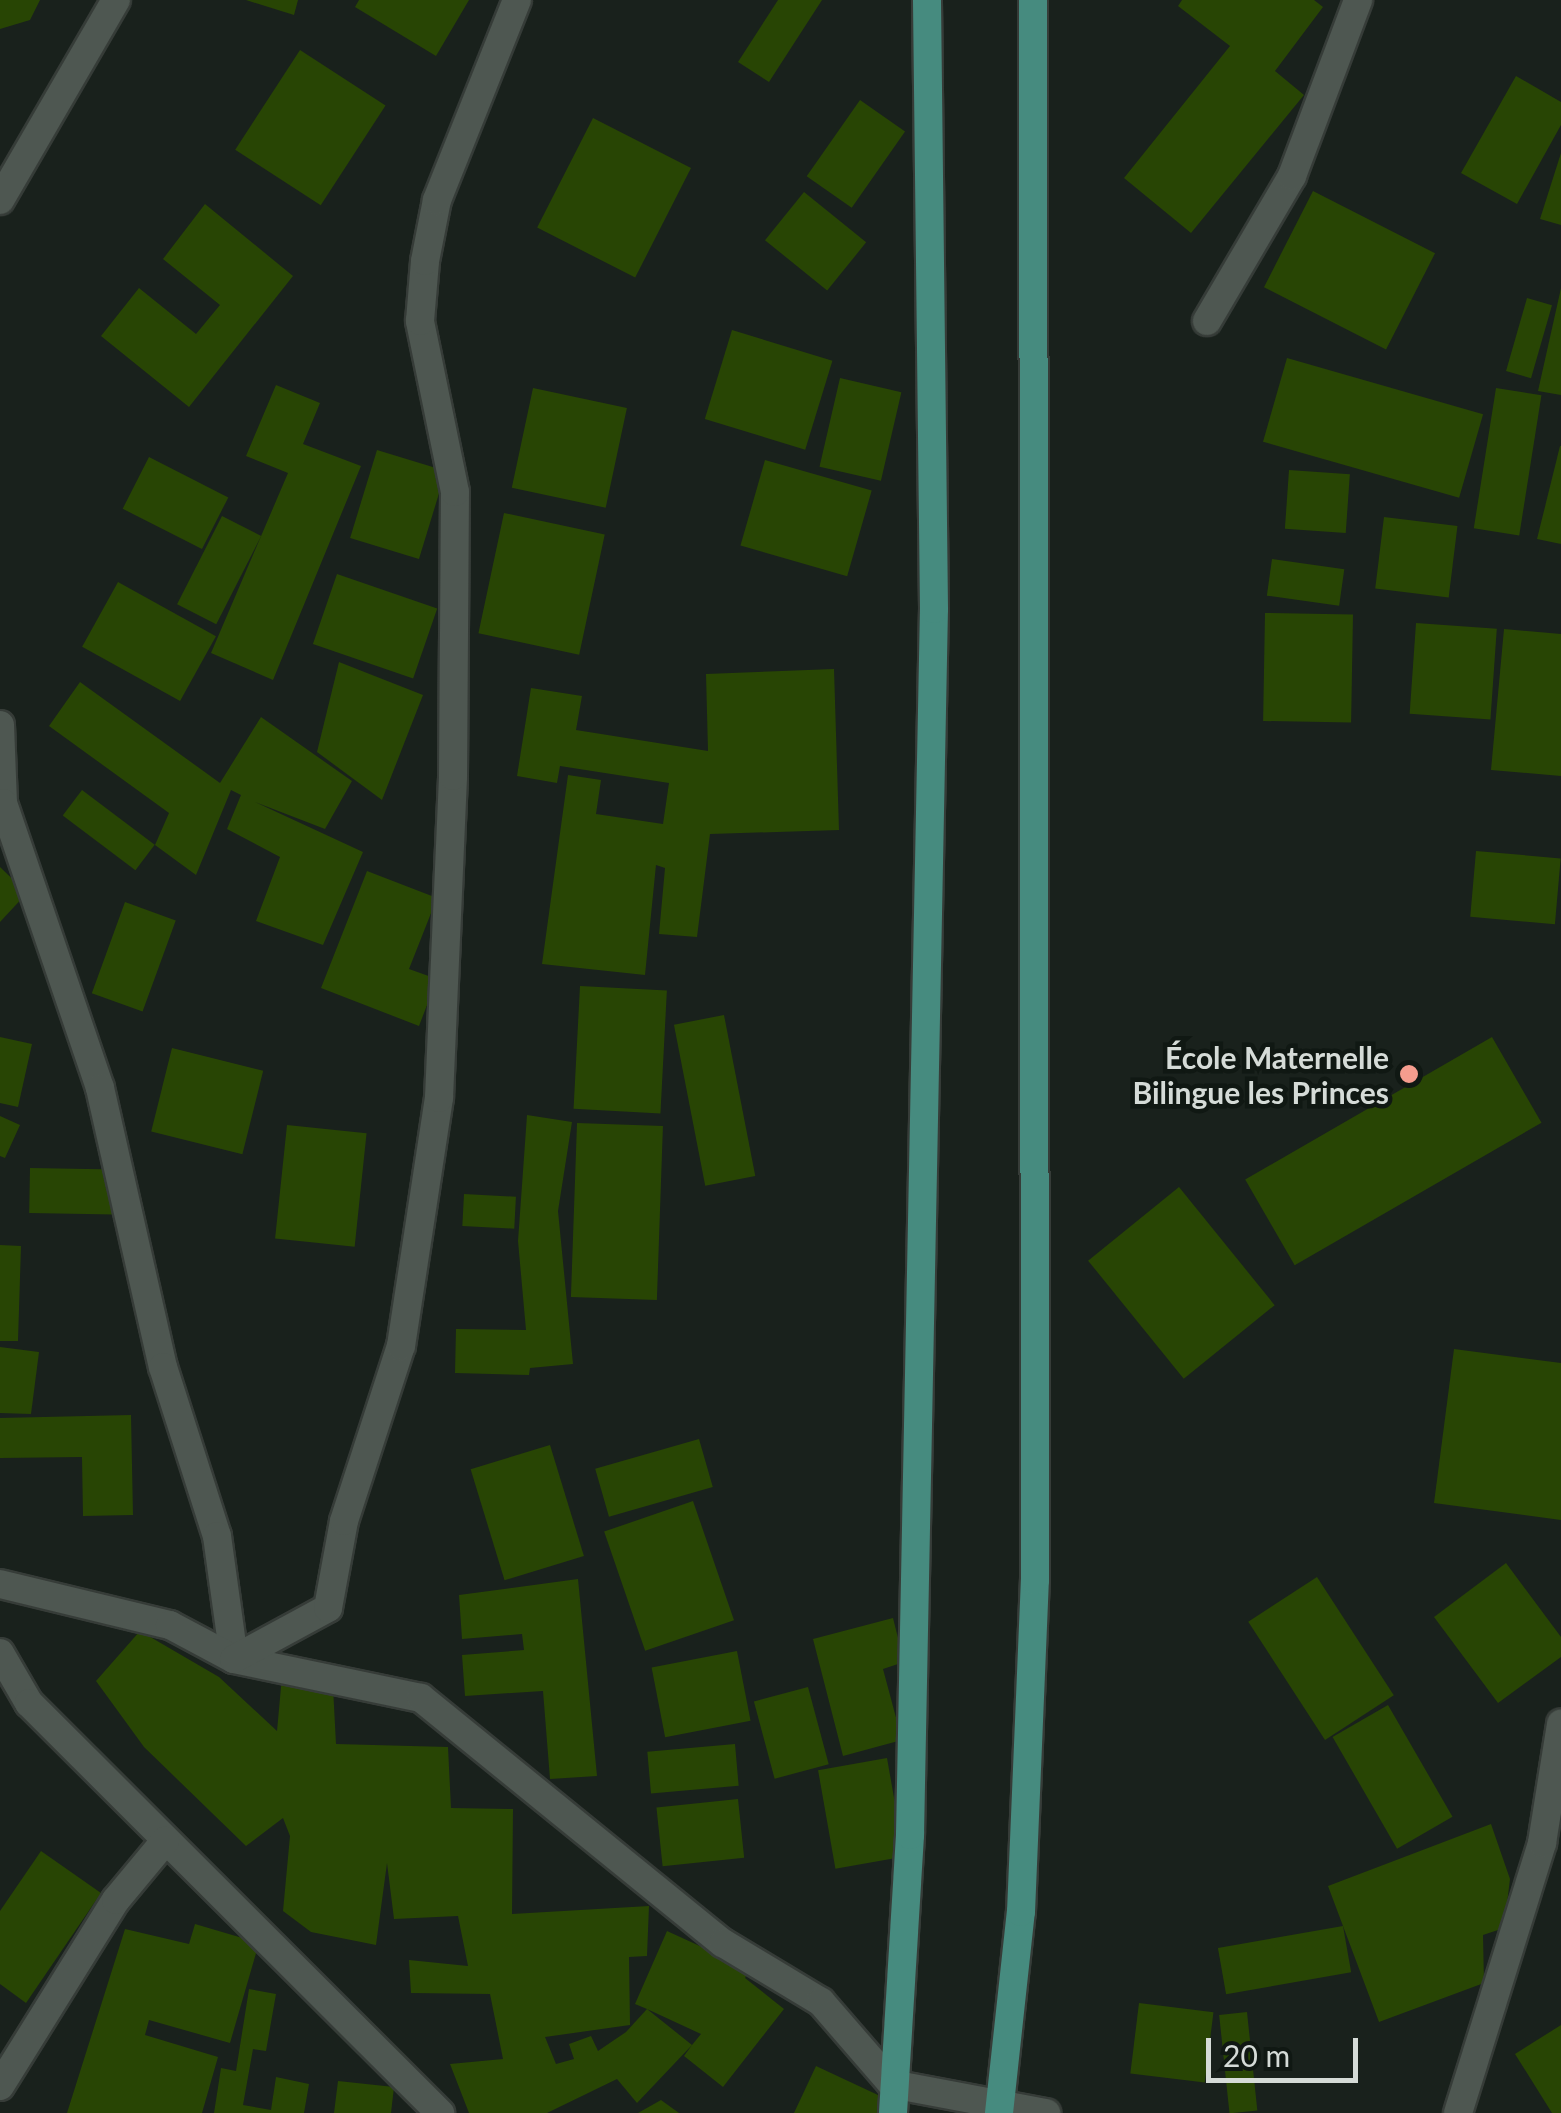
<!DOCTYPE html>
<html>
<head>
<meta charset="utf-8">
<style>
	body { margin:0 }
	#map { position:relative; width:1561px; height:2113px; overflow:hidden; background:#19211c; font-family:Lato,sans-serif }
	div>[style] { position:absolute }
	.building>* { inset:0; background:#284504; transform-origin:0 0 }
	.roads { filter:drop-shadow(2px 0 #363c38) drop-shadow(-2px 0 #363c38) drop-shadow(0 2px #363c38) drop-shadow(0 -2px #363c38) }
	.minor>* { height:28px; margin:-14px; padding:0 14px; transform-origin:14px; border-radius:14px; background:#4e5751 }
	.primary>* { height:28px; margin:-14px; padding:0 14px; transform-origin:14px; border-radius:14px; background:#468b7f }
	.dots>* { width:28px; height:28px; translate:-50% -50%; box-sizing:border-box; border:5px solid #101813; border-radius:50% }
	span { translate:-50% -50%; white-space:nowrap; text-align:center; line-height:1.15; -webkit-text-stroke:9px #101813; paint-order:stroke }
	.poi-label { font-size:30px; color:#d5dbd7; font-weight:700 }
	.right { translate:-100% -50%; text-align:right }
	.scale { position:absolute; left:1206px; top:2038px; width:152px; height:45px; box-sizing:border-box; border:5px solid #d5dbd7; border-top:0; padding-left:12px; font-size:30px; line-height:35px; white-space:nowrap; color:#d5dbd7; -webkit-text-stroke:8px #101813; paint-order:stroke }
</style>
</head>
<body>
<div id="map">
	<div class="building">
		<i style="clip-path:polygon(0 0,40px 0,30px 20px,0 29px)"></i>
		<i style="clip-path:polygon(246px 0,298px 0,294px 15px)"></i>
		<i style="clip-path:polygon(359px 0,469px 0,436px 56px,355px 7px)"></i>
		<i style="clip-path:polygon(778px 0,822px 0,769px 82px,738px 62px)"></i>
		<i style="clip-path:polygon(1182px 0,1314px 0,1323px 7px,1275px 71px,1304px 95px,1191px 233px,1124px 178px,1230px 46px,1178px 6px)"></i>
		<i style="left:300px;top:50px;width:102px;height:119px;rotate:33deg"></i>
		<i style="clip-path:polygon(1516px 76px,1561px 102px,1561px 125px,1517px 204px,1461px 173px)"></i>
		<i style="left:860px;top:100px;width:55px;height:93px;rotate:35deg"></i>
		<i style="left:593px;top:118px;width:110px;height:123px;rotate:27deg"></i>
		<i style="clip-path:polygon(1561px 153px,1561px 225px,1540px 219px)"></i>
		<i style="left:1313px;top:191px;width:137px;height:108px;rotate:27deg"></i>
		<i style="left:804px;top:192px;width:80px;height:62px;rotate:39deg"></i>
		<i style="clip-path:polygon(205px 204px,293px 276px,189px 407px,101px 336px,139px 288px,196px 334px,220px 305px,163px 259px)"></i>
		<i style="clip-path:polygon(1561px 288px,1561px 395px,1538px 391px)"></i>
		<i style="left:1527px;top:298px;width:26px;height:76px;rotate:16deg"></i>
		<i style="left:732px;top:330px;width:105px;height:93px;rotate:17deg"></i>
		<i style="left:1287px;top:358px;width:204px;height:87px;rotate:16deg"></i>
		<i style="left:840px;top:378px;width:63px;height:91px;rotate:13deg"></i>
		<i style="clip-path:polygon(276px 385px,320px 403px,303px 444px,361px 466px,273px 680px,211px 653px,288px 473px,246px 456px)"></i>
		<i style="left:533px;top:388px;width:96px;height:102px;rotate:12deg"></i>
		<i style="left:1496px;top:388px;width:46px;height:142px;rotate:9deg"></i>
		<i style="clip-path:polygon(1560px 446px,1561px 446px,1561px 544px,1537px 539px)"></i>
		<i style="left:377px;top:450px;width:72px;height:92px;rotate:17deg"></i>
		<i style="left:149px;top:457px;width:89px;height:58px;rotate:27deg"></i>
		<i style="left:765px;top:460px;width:111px;height:89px;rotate:16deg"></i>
		<i style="left:1289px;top:470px;width:61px;height:59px;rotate:4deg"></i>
		<i style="left:504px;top:513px;width:103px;height:123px;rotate:12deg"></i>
		<i style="left:222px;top:516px;width:44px;height:99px;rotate:27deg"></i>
		<i style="left:1384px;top:517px;width:74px;height:72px;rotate:7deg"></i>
		<i style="left:1272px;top:559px;width:73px;height:37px;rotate:8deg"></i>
		<i style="left:337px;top:574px;width:106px;height:74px;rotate:19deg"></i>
		<i style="left:118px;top:582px;width:112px;height:74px;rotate:29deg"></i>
		<i style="left:1265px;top:613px;width:88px;height:108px;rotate:1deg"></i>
		<i style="left:1416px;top:623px;width:81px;height:91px;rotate:4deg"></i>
		<i style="clip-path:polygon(1504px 629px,1561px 634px,1561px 776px,1491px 770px)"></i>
		<i style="clip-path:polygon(339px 662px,423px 695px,382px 800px,317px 752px)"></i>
		<i style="clip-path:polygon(834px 669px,839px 830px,710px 834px,697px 937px,659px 934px,665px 868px,656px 865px,645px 975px,542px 964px,568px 775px,601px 780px,596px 814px,663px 824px,669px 783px,560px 766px,557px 783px,517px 776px,531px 688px,582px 696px,576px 730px,708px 751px,706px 674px)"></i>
		<i style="clip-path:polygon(80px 682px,220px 783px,261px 717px,352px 781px,325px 829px,255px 802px,363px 852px,323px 945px,256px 921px,280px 857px,227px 829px,241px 795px,231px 790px,196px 875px,155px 845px,169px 813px,49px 726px)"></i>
		<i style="left:82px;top:790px;width:91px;height:32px;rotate:37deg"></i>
		<i style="left:1476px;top:851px;width:85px;height:66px;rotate:5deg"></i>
		<i style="clip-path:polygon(0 867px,27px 893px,0 922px)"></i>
		<i style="clip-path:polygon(367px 871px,437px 898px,409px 969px,437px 979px,419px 1026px,321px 988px)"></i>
		<i style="left:125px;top:902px;width:54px;height:97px;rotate:20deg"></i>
		<i style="left:580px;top:986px;width:87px;height:123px;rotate:3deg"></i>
		<i style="left:724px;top:1015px;width:164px;height:51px;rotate:79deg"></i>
		<i style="clip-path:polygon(0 1037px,32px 1044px,18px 1107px,0 1103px)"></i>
		<i style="left:1492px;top:1037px;width:99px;height:285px;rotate:60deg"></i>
		<i style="left:172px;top:1048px;width:94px;height:86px;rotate:14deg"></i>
		<i style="clip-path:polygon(527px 1115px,572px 1122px,558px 1211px,573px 1364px,530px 1368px,529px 1375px,455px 1373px,456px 1329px,526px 1330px,518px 1241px)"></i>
		<i style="clip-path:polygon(0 1116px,20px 1125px,5px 1158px,0 1156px)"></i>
		<i style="left:577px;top:1123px;width:86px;height:174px;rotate:2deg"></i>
		<i style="left:287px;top:1125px;width:80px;height:114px;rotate:6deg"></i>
		<i style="left:30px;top:1168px;width:85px;height:45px;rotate:1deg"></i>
		<i style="left:1179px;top:1187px;width:152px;height:117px;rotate:51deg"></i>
		<i style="left:464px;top:1194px;width:52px;height:32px;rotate:3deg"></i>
		<i style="clip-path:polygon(0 1245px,21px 1246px,18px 1341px,0 1341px)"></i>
		<i style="clip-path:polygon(0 1347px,39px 1352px,31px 1414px,0 1413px)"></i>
		<i style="clip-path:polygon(1454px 1349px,1561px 1363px,1561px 1520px,1434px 1503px)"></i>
		<i style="clip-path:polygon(131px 1415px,133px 1515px,83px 1516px,82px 1457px,0 1458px,0 1418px)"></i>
		<i style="left:699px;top:1439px;width:50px;height:108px;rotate:74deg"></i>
		<i style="left:550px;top:1445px;width:116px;height:83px;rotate:73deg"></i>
		<i style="left:693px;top:1501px;width:126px;height:94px;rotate:71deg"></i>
		<i style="clip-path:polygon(1506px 1563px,1561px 1637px,1561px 1657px,1498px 1703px,1434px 1617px)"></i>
		<i style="left:1317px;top:1577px;width:141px;height:82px;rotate:57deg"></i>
		<i style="clip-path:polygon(578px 1579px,597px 1776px,550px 1779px,543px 1691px,465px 1696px,462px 1655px,524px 1650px,522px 1634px,462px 1639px,459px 1595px)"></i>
		<i style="clip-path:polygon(893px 1618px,904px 1662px,883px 1669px,902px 1740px,843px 1756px,813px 1639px)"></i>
		<i style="clip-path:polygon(evenodd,140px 1631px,219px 1677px,277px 1731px,284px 1654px,333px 1687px,336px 1744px,448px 1747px,451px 1808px,513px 1809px,512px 1914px,649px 1906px,647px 1956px,629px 1957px,630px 2025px,545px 2037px,556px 2064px,574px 2059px,569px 2044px,591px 2036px,598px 2051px,626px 2032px,647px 2009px,635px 2004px,667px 1931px,750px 1969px,745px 1978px,784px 2009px,723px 2087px,684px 2056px,692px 2045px,637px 2103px,617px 2079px,547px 2113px,469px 2113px,450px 2064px,503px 2059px,490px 1994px,411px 1993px,409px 1960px,468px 1966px,458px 1916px,394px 1919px,387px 1863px,376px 1945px,311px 1932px,283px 1911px,290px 1836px,283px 1818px,246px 1846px,144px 1747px,96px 1681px,140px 1631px,647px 2009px,701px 2034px,692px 2045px,647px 2009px)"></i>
		<i style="left:737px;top:1651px;width:71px;height:87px;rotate:79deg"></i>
		<i style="left:808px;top:1687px;width:80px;height:56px;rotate:75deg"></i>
		<i style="left:1388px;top:1705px;width:129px;height:64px;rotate:60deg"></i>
		<i style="left:735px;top:1744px;width:42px;height:88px;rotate:85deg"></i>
		<i style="left:887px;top:1758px;width:100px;height:70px;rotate:80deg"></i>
		<i style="left:738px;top:1799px;width:59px;height:82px;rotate:84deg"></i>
		<i style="clip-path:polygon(1491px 1824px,1510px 1879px,1504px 1928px,1483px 1935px,1484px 1983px,1379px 2022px,1328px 1886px)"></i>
		<i style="clip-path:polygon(41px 1851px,101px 1893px,26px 2003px,0 1984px,0 1911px)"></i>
		<i style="clip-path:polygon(195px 1924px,259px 1943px,230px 2043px,149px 2020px,145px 2035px,218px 2057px,202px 2113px,67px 2113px,125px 1929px,189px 1944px)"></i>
		<i style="left:1343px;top:1926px;width:47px;height:127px;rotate:80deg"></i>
		<i style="clip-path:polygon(249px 1989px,276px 1994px,266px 2051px,253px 2049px,243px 2105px,271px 2110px,276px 2077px,309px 2084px,304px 2113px,214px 2113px,221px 2068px,236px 2071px)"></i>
		<i style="left:1139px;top:2003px;width:75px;height:71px;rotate:7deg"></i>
		<i style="left:1247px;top:2012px;width:99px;height:28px;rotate:84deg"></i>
		<i style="clip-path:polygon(1561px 2025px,1561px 2113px,1552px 2113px,1515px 2054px)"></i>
		<i style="clip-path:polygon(816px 2066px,893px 2102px,888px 2113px,794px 2113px)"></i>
		<i style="clip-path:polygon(338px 2081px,394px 2087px,391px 2113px,334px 2113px)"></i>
		<i style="clip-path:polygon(661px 2100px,679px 2113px,638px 2113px)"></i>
	</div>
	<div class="roads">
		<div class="minor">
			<i style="left:0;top:200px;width:231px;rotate:-59.9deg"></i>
			<i style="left:1207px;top:321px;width:168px;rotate:-59.6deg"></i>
			<i style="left:1292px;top:176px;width:188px;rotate:-69.4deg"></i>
			<i style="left:0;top:725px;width:78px;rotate:87.8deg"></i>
			<i style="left:3px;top:803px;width:301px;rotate:71.2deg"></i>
			<i style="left:100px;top:1088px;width:286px;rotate:77.3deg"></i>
			<i style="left:163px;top:1367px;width:177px;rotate:72.3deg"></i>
			<i style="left:217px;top:1536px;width:124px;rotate:82.1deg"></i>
			<i style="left:0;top:1584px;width:175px;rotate:13.6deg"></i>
			<i style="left:170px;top:1625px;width:72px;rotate:28deg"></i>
			<i style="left:234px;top:1659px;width:191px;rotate:11.8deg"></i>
			<i style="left:421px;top:1698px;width:389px;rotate:39.1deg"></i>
			<i style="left:723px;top:1943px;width:114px;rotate:31deg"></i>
			<i style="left:821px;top:2002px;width:108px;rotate:49.1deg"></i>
			<i style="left:892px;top:2084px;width:157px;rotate:10.7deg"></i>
			<i style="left:0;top:1653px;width:58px;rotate:59.9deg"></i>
			<i style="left:29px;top:1703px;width:581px;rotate:44.93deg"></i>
			<i style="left:234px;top:1659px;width:107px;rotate:-28.5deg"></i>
			<i style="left:328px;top:1608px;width:88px;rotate:-79.6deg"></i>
			<i style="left:344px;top:1521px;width:184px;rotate:-72deg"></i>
			<i style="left:401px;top:1346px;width:251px;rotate:-81.3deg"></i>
			<i style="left:439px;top:1098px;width:322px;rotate:-87.5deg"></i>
			<i style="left:453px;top:776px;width:284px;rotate:-89.6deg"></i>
			<i style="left:455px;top:492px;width:175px;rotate:-101.6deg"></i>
			<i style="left:420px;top:321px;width:60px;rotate:-85.2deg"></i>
			<i style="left:425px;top:261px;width:62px;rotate:-78.9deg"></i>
			<i style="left:437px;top:200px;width:215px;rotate:-68.2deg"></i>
			<i style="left:0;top:2086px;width:219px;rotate:-58.1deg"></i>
			<i style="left:116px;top:1900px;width:77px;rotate:-50.3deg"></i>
			<i style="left:1458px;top:2113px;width:283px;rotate:-72.7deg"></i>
			<i style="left:1542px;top:1843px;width:121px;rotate:-80.9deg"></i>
		</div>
		<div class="primary">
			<i style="left:893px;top:2113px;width:279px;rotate:-86.5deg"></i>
			<i style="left:910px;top:1835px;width:1226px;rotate:-88.88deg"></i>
			<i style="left:934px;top:609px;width:609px;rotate:-90.66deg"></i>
			<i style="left:999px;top:2113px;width:202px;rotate:-83.8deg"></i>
			<i style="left:1021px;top:1912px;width:332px;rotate:-87.6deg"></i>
			<i style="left:1035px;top:1580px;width:1580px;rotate:-90.07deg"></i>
		</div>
	</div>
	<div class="dots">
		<i style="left:1409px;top:1074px;background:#f59d8e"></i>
	</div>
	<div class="poi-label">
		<span class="right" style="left:1389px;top:1074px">École Maternelle<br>Bilingue les Princes</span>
	</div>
	<div class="scale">20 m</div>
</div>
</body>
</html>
